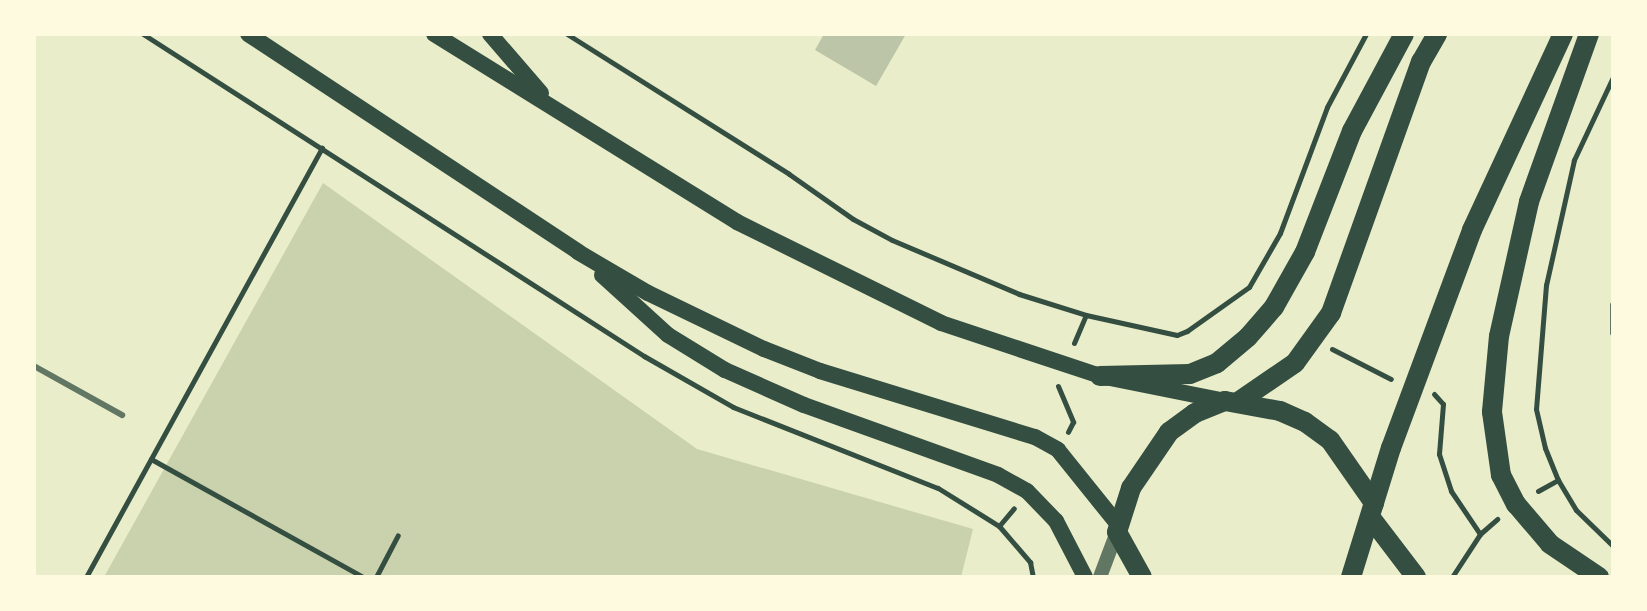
<!DOCTYPE html>
<html>
<head>
<meta charset="utf-8">
<style>
	body { margin:0 }
	#map { position:relative; width:1647px; height:611px; overflow:hidden; background:#e9edc9; font-family:Arial,sans-serif }
	div>[style] { position:absolute }
	.green>* { inset:0; background:#cad2ad }
	.building>* { inset:0; background:#bcc5a7 }
	.path>* { height:5px; margin:-2.5px; padding:0 2.5px; transform-origin:2.5px; border-radius:2.5px; background:#344e41 }
	.service>* { height:6px; margin:-3px; padding:0 3px; transform-origin:3px; border-radius:3px; background:#617663 }
	.tertiary>* { height:14px; margin:-7px; padding:0 7px; transform-origin:7px; border-radius:7px; background:#617663 }
	.secondary>* { height:16px; margin:-8px; padding:0 8px; transform-origin:8px; border-radius:8px; background:#344e41 }
	.primary>* { height:20px; margin:-10px; padding:0 10px; transform-origin:10px; border-radius:10px; background:#344e41 }
	span { translate:-50% -50%; white-space:nowrap; text-align:center; line-height:1.15; -webkit-text-stroke:6px #fefae0; paint-order:stroke }
	.frame { position:absolute; inset:0; border:36px solid #fefae0; pointer-events:none }
</style>
</head>
<body>
<div id="map">
	<div class="green">
		<i style="clip-path:polygon(323px 183px,697px 449px,973px 529px,961px 577px,104px 577px)"></i>
	</div>
	<div class="building">
		<i style="clip-path:polygon(824px 34px,906px 34px,876px 86px,815px 50px)"></i>
	</div>
	<div class="path">
		<i style="left:143px;top:34px;width:596px;rotate:32.73deg"></i>
		<i style="left:644px;top:356px;width:103px;rotate:29.8deg"></i>
		<i style="left:733px;top:407px;width:220px;rotate:21.6deg"></i>
		<i style="left:938px;top:488px;width:72px;rotate:31.9deg"></i>
		<i style="left:999px;top:526px;width:48px;rotate:49.3deg"></i>
		<i style="left:1030px;top:562px;width:15px;rotate:79deg"></i>
		<i style="left:567px;top:34px;width:262px;rotate:32.2deg"></i>
		<i style="left:789px;top:174px;width:78px;rotate:35.1deg"></i>
		<i style="left:853px;top:219px;width:44px;rotate:28.3deg"></i>
		<i style="left:892px;top:240px;width:138px;rotate:23deg"></i>
		<i style="left:1019px;top:294px;width:70px;rotate:17.4deg"></i>
		<i style="left:1086px;top:315px;width:93px;rotate:12.4deg"></i>
		<i style="left:1177px;top:335px;width:11px;rotate:-22deg"></i>
		<i style="left:1187px;top:331px;width:76px;rotate:-35.4deg"></i>
		<i style="left:1249px;top:287px;width:62px;rotate:-60.1deg"></i>
		<i style="left:1280px;top:233px;width:134px;rotate:-69.5deg"></i>
		<i style="left:1327px;top:107px;width:83px;rotate:-61.9deg"></i>
		<i style="left:1613px;top:77px;width:92px;rotate:115.2deg"></i>
		<i style="left:1574px;top:160px;width:128px;rotate:102.6deg"></i>
		<i style="left:1546px;top:285px;width:124px;rotate:94.6deg"></i>
		<i style="left:1536px;top:409px;width:40px;rotate:77deg"></i>
		<i style="left:1545px;top:448px;width:35px;rotate:68deg"></i>
		<i style="left:1558px;top:480px;width:35px;rotate:59deg"></i>
		<i style="left:1576px;top:510px;width:52px;rotate:44.2deg"></i>
		<i style="left:1074px;top:343px;width:30px;rotate:-67deg"></i>
		<i style="left:1332px;top:349px;width:66px;rotate:27deg"></i>
		<i style="left:1058px;top:386px;width:39px;rotate:67deg"></i>
		<i style="left:1073px;top:422px;width:11px;rotate:117deg"></i>
		<i style="left:1434px;top:394px;width:13px;rotate:48deg"></i>
		<i style="left:1443px;top:404px;width:50px;rotate:94.6deg"></i>
		<i style="left:1439px;top:454px;width:39px;rotate:72deg"></i>
		<i style="left:1451px;top:491px;width:52px;rotate:56deg"></i>
		<i style="left:151px;top:459px;width:243px;rotate:29.1deg"></i>
		<i style="left:1538px;top:491px;width:23px;rotate:-29deg"></i>
		<i style="left:999px;top:526px;width:23px;rotate:-50deg"></i>
		<i style="left:86px;top:577px;width:490px;rotate:-61.2deg"></i>
		<i style="left:376px;top:577px;width:47px;rotate:-62.4deg"></i>
		<i style="left:1452px;top:577px;width:51px;rotate:-56.9deg"></i>
		<i style="left:1480px;top:534px;width:23px;rotate:-41deg"></i>
	</div>
	<div class="service">
		<i style="left:1613px;top:305px;width:28px;rotate:90deg"></i>
		<i style="left:34px;top:366px;width:101px;rotate:29.1deg"></i>
	</div>
	<div class="tertiary">
		<i style="left:1100px;top:577px;width:48px;rotate:-69.3deg"></i>
	</div>
	<div class="secondary">
		<i style="left:248px;top:34px;width:396px;rotate:33.4deg"></i>
		<i style="left:578px;top:252px;width:81px;rotate:30.4deg"></i>
		<i style="left:648px;top:293px;width:129px;rotate:25.8deg"></i>
		<i style="left:764px;top:349px;width:60px;rotate:21.4deg"></i>
		<i style="left:820px;top:371px;width:225px;rotate:17.1deg"></i>
		<i style="left:1035px;top:437px;width:26px;rotate:29deg"></i>
		<i style="left:1058px;top:450px;width:97px;rotate:51.2deg"></i>
		<i style="left:434px;top:34px;width:357px;rotate:31.8deg"></i>
		<i style="left:737px;top:222px;width:228px;rotate:26.3deg"></i>
		<i style="left:941px;top:323px;width:168px;rotate:18.4deg"></i>
		<i style="left:1100px;top:376px;width:127px;rotate:11.3deg"></i>
		<i style="left:490px;top:34px;width:78px;rotate:49.2deg"></i>
		<i style="left:602px;top:275px;width:89px;rotate:42.3deg"></i>
		<i style="left:668px;top:335px;width:67px;rotate:31.6deg"></i>
		<i style="left:725px;top:370px;width:86px;rotate:23.9deg"></i>
		<i style="left:804px;top:405px;width:206px;rotate:19.8deg"></i>
		<i style="left:998px;top:475px;width:33px;rotate:29deg"></i>
		<i style="left:1027px;top:491px;width:42px;rotate:46deg"></i>
		<i style="left:1056px;top:521px;width:63px;rotate:62.6deg"></i>
	</div>
	<div class="primary">
		<i style="left:1589px;top:34px;width:178px;rotate:109.7deg"></i>
		<i style="left:1529px;top:202px;width:137px;rotate:102.6deg"></i>
		<i style="left:1499px;top:336px;width:76px;rotate:95.3deg"></i>
		<i style="left:1492px;top:412px;width:64px;rotate:81.9deg"></i>
		<i style="left:1501px;top:475px;width:33px;rotate:63deg"></i>
		<i style="left:1516px;top:504px;width:52px;rotate:49.6deg"></i>
		<i style="left:1550px;top:544px;width:59px;rotate:34deg"></i>
		<i style="left:1100px;top:376px;width:90px;rotate:-1.3deg"></i>
		<i style="left:1190px;top:374px;width:29px;rotate:-22deg"></i>
		<i style="left:1217px;top:363px;width:40px;rotate:-40deg"></i>
		<i style="left:1248px;top:337px;width:40px;rotate:-49deg"></i>
		<i style="left:1274px;top:307px;width:63px;rotate:-60.6deg"></i>
		<i style="left:1305px;top:252px;width:130px;rotate:-68.8deg"></i>
		<i style="left:1352px;top:131px;width:110px;rotate:-61.8deg"></i>
		<i style="left:1238px;top:402px;width:69px;rotate:-34.4deg"></i>
		<i style="left:1295px;top:363px;width:62px;rotate:-54.2deg"></i>
		<i style="left:1331px;top:313px;width:267px;rotate:-70.3deg"></i>
		<i style="left:1421px;top:62px;width:32px;rotate:-60deg"></i>
		<i style="left:1371px;top:518px;width:74px;rotate:52.7deg"></i>
		<i style="left:1142px;top:577px;width:51px;rotate:-119.1deg"></i>
		<i style="left:1117px;top:532px;width:46px;rotate:-72.3deg"></i>
		<i style="left:1131px;top:488px;width:68px;rotate:-55.8deg"></i>
		<i style="left:1169px;top:432px;width:32px;rotate:-36deg"></i>
		<i style="left:1195px;top:413px;width:32px;rotate:-22deg"></i>
		<i style="left:1225px;top:401px;width:56px;rotate:10.3deg"></i>
		<i style="left:1280px;top:411px;width:27px;rotate:24deg"></i>
		<i style="left:1305px;top:422px;width:31px;rotate:36deg"></i>
		<i style="left:1330px;top:440px;width:77px;rotate:55.1deg"></i>
		<i style="left:1351px;top:577px;width:135px;rotate:-72.8deg"></i>
		<i style="left:1391px;top:448px;width:233px;rotate:-69.6deg"></i>
		<i style="left:1472px;top:230px;width:216px;rotate:-65.1deg"></i>
	</div>
	<div class="frame"></div>
</div>
</body>
</html>
